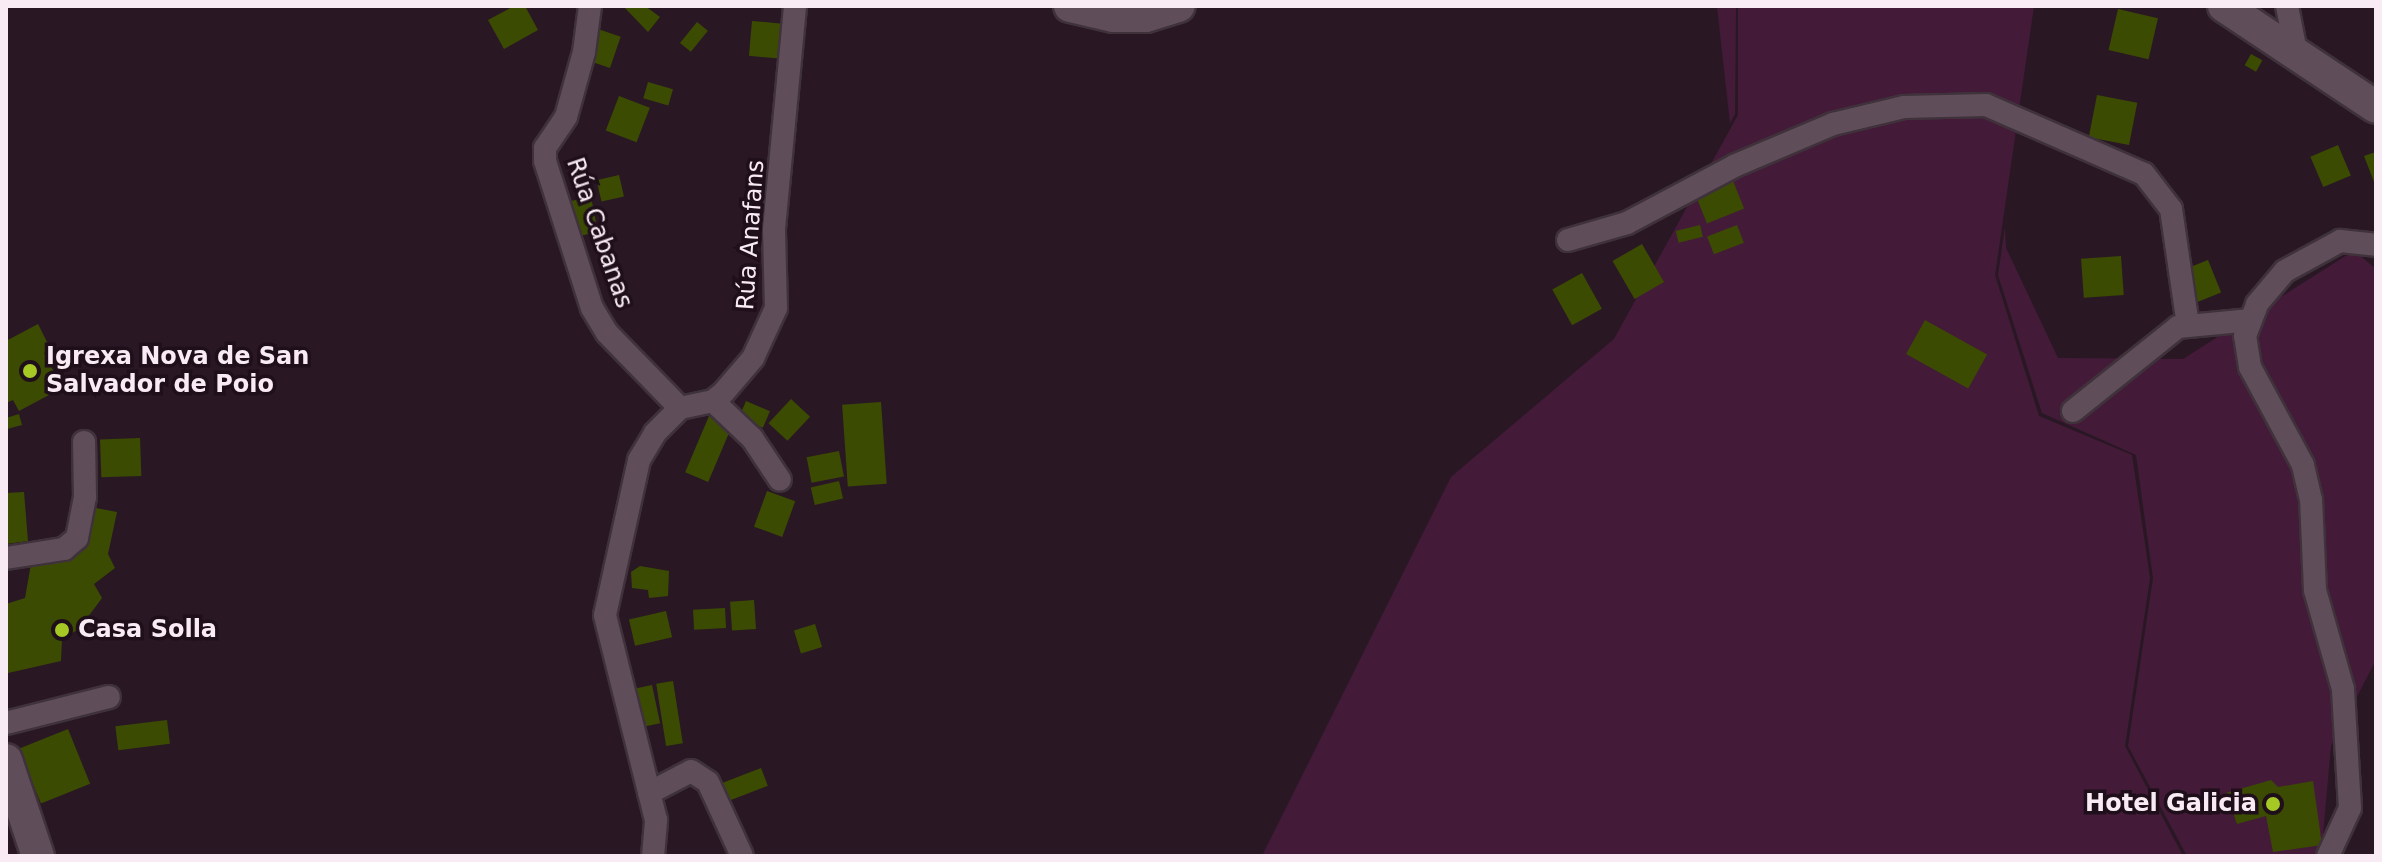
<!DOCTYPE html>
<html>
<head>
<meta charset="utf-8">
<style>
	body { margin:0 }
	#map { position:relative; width:2382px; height:862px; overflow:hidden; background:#291824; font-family:"DejaVu Sans",sans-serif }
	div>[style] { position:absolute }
	.green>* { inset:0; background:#441a39 }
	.building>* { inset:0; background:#3c4b02; transform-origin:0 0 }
	.roads { filter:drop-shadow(2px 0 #3f323b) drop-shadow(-2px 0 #3f323b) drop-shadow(0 2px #3f323b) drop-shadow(0 -2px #3f323b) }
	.street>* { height:22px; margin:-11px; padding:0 11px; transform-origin:11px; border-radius:11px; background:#604d5a }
	.secondary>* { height:32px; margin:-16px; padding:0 16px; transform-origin:16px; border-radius:16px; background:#604d5a }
	.dots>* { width:22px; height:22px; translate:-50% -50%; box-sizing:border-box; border:4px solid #1f0f1a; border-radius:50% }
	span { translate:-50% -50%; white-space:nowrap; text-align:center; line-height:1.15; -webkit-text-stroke:7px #1f0f1a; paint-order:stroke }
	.street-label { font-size:24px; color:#f8ebf3 }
	.poi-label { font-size:24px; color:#f8ebf3; font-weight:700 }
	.left { translate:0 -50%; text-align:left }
	.right { translate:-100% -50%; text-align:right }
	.frame { position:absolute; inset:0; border:8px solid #f8ebf3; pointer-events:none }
</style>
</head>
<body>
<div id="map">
	<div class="green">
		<i style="clip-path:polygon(1717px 6px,1736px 6px,1735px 114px,1730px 123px)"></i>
		<i style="clip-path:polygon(1738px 6px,2034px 6px,1995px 275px,2039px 416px,2132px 455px,2150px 578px,2125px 746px,2183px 856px,1262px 856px,1451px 477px,1614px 339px,1738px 115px)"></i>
		<i style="clip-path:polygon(2005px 227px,2006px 248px,2058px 358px,2183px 359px,2347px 255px,2358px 254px,2376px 269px,2376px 660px,2331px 746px,2321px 856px,2187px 856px,2128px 746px,2153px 578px,2136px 455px,2042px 413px,1998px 275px)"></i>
	</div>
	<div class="building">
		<i style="clip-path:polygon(514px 6px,525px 6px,538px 30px,504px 49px,488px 20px)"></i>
		<i style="clip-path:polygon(623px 6px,645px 6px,660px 17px,648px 32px)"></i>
		<i style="left:2118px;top:9px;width:41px;height:42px;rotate:13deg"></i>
		<i style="left:752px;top:21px;width:33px;height:35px;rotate:5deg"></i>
		<i style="left:697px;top:22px;width:14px;height:27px;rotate:39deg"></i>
		<i style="left:598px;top:29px;width:24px;height:33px;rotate:19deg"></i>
		<i style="left:2251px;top:54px;width:13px;height:13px;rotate:29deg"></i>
		<i style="left:648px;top:82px;width:26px;height:17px;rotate:16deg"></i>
		<i style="left:2097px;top:95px;width:41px;height:43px;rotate:11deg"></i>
		<i style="left:619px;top:96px;width:33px;height:37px;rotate:21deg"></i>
		<i style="left:2338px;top:145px;width:33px;height:30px;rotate:67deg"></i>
		<i style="clip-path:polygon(2376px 152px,2376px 187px,2364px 156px)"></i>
		<i style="left:619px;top:175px;width:22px;height:23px;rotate:77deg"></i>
		<i style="left:1731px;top:176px;width:35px;height:40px;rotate:68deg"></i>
		<i style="left:591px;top:197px;width:36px;height:22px;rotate:79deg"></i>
		<i style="left:1700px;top:225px;width:12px;height:25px;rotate:76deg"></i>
		<i style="left:1737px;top:225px;width:19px;height:32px;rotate:69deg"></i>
		<i style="left:1642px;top:244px;width:44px;height:34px;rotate:60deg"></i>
		<i style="left:2121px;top:256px;width:39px;height:40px;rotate:86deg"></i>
		<i style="left:2208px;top:260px;width:35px;height:29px;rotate:68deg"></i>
		<i style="left:1582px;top:273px;width:41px;height:34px;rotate:61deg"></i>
		<i style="left:1925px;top:320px;width:71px;height:39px;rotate:29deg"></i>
		<i style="clip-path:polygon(38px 324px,51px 350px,44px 353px,62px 388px,19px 411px,13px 400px,6px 403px,6px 341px)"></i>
		<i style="left:791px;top:399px;width:26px;height:33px;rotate:43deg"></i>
		<i style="left:746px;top:401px;width:26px;height:18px;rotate:23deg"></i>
		<i style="left:881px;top:402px;width:82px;height:39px;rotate:86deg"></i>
		<i style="clip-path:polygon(19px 414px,22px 425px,7px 429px,6px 418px)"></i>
		<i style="left:709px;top:416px;width:25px;height:61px;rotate:23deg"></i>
		<i style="left:140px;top:438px;width:38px;height:40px;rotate:88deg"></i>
		<i style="left:839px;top:451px;width:26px;height:33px;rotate:79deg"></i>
		<i style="left:839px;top:481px;width:18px;height:29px;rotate:77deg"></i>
		<i style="left:767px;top:491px;width:30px;height:38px;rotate:20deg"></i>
		<i style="clip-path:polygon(24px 492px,28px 541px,6px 544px,6px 493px)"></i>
		<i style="clip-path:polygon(96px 508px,117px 512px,108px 554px,115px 568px,94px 584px,102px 598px,79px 629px,62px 639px,61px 661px,8px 673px,6px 604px,25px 598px,31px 564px,70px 560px,88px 543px)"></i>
		<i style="clip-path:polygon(640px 566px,669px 571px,668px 596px,649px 598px,648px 590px,632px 588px,631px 572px)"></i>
		<i style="left:754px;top:600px;width:29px;height:24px;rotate:86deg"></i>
		<i style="left:725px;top:608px;width:20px;height:32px;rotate:87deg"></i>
		<i style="left:666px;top:611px;width:27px;height:38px;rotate:77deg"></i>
		<i style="left:815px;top:624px;width:24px;height:22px;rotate:73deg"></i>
		<i style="left:673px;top:681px;width:63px;height:17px;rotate:81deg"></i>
		<i style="left:652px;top:685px;width:39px;height:22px;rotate:78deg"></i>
		<i style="left:167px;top:720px;width:24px;height:52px;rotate:83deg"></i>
		<i style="left:68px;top:729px;width:59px;height:53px;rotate:68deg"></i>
		<i style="left:761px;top:768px;width:19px;height:43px;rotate:69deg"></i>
		<i style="clip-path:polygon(2271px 780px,2278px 787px,2313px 781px,2322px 845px,2273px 852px,2266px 816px,2237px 824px,2226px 793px)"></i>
	</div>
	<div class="roads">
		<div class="street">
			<i style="left:590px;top:6px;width:46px;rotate:97.4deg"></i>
			<i style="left:584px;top:52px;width:67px;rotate:105.5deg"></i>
			<i style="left:566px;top:117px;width:37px;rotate:124deg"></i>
			<i style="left:545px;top:148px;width:13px;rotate:90deg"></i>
			<i style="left:545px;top:161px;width:154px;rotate:72.3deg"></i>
			<i style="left:592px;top:308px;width:29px;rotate:59deg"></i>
			<i style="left:607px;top:333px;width:105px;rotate:45.8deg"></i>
			<i style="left:2287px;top:6px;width:47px;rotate:78.9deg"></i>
			<i style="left:1568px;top:240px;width:61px;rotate:-16.1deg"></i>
			<i style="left:1627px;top:223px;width:121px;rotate:-28deg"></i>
			<i style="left:1734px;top:166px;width:108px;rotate:-23deg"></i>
			<i style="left:1833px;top:124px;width:73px;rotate:-13.5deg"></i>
			<i style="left:1904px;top:107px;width:82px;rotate:-1.4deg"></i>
			<i style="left:1986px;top:105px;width:172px;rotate:23.6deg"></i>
			<i style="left:2144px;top:174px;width:44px;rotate:52.4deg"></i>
			<i style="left:2171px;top:209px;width:118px;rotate:81.7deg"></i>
			<i style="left:713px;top:401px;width:54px;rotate:43.5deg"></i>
			<i style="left:752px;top:438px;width:50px;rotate:56.3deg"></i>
			<i style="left:680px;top:408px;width:34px;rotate:-12deg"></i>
			<i style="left:713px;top:401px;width:14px;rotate:-39deg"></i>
			<i style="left:724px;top:392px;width:45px;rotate:-49.5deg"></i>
			<i style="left:753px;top:358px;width:55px;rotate:-65.3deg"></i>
			<i style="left:776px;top:308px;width:79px;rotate:-91.5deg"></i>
			<i style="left:774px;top:229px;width:224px;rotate:-84.6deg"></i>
			<i style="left:2073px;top:411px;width:134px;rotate:-38.7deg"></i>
			<i style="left:2178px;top:327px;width:73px;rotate:-5.5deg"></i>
			<i style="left:6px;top:558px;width:59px;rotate:-8.8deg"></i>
			<i style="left:64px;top:549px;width:17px;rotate:-40deg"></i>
			<i style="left:77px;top:538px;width:42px;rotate:-79deg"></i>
			<i style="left:85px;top:497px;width:55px;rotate:-91deg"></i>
			<i style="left:6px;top:723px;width:106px;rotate:-14.2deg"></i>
			<i style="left:649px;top:793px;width:47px;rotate:-27.6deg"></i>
			<i style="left:691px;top:771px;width:20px;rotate:33deg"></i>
			<i style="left:708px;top:782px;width:81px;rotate:65.3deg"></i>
			<i style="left:653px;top:856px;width:36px;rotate:-85deg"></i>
			<i style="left:656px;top:820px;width:211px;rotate:-104deg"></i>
			<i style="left:605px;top:615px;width:159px;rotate:-77.6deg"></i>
			<i style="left:639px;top:460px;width:31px;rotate:-59deg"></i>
			<i style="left:655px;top:433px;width:35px;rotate:-45deg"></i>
			<i style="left:2328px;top:856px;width:53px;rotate:-65.4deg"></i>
			<i style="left:2350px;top:808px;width:119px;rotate:-93.4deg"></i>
			<i style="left:2343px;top:689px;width:103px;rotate:-105.8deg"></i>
			<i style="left:2315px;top:590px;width:90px;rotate:-92.5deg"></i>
			<i style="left:2311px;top:500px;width:36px;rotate:-103deg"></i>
			<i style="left:2303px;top:465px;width:111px;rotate:-118.4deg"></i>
			<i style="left:2250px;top:367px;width:31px;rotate:-99deg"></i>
			<i style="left:2245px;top:336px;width:34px;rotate:-69deg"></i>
			<i style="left:2257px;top:304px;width:43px;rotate:-49.7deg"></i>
			<i style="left:2285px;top:271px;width:63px;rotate:-28.6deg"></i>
			<i style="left:2340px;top:241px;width:36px;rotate:6deg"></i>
		</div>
		<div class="secondary">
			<i style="left:1070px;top:6px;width:44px;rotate:13.1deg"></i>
			<i style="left:1113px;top:16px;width:33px"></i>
			<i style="left:1146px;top:16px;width:34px;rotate:-17deg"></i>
			<i style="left:2224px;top:6px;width:182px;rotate:33.6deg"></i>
			<i style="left:6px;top:760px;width:101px;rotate:71.6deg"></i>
		</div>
	</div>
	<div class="dots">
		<i style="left:30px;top:371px;background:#a5c824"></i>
		<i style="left:62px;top:630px;background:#a5c824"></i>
		<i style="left:2273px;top:804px;background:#a5c824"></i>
	</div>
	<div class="street-label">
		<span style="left:599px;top:233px;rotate:71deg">Rúa Cabanas</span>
		<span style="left:751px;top:235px;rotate:-86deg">Rúa Anafans</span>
	</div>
	<div class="poi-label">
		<span class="left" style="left:46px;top:371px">Igrexa Nova de San<br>Salvador de Poio</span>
		<span class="left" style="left:78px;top:630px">Casa Solla</span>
		<span class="right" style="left:2257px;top:804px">Hotel Galicia</span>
	</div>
	<div class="frame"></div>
</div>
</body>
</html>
